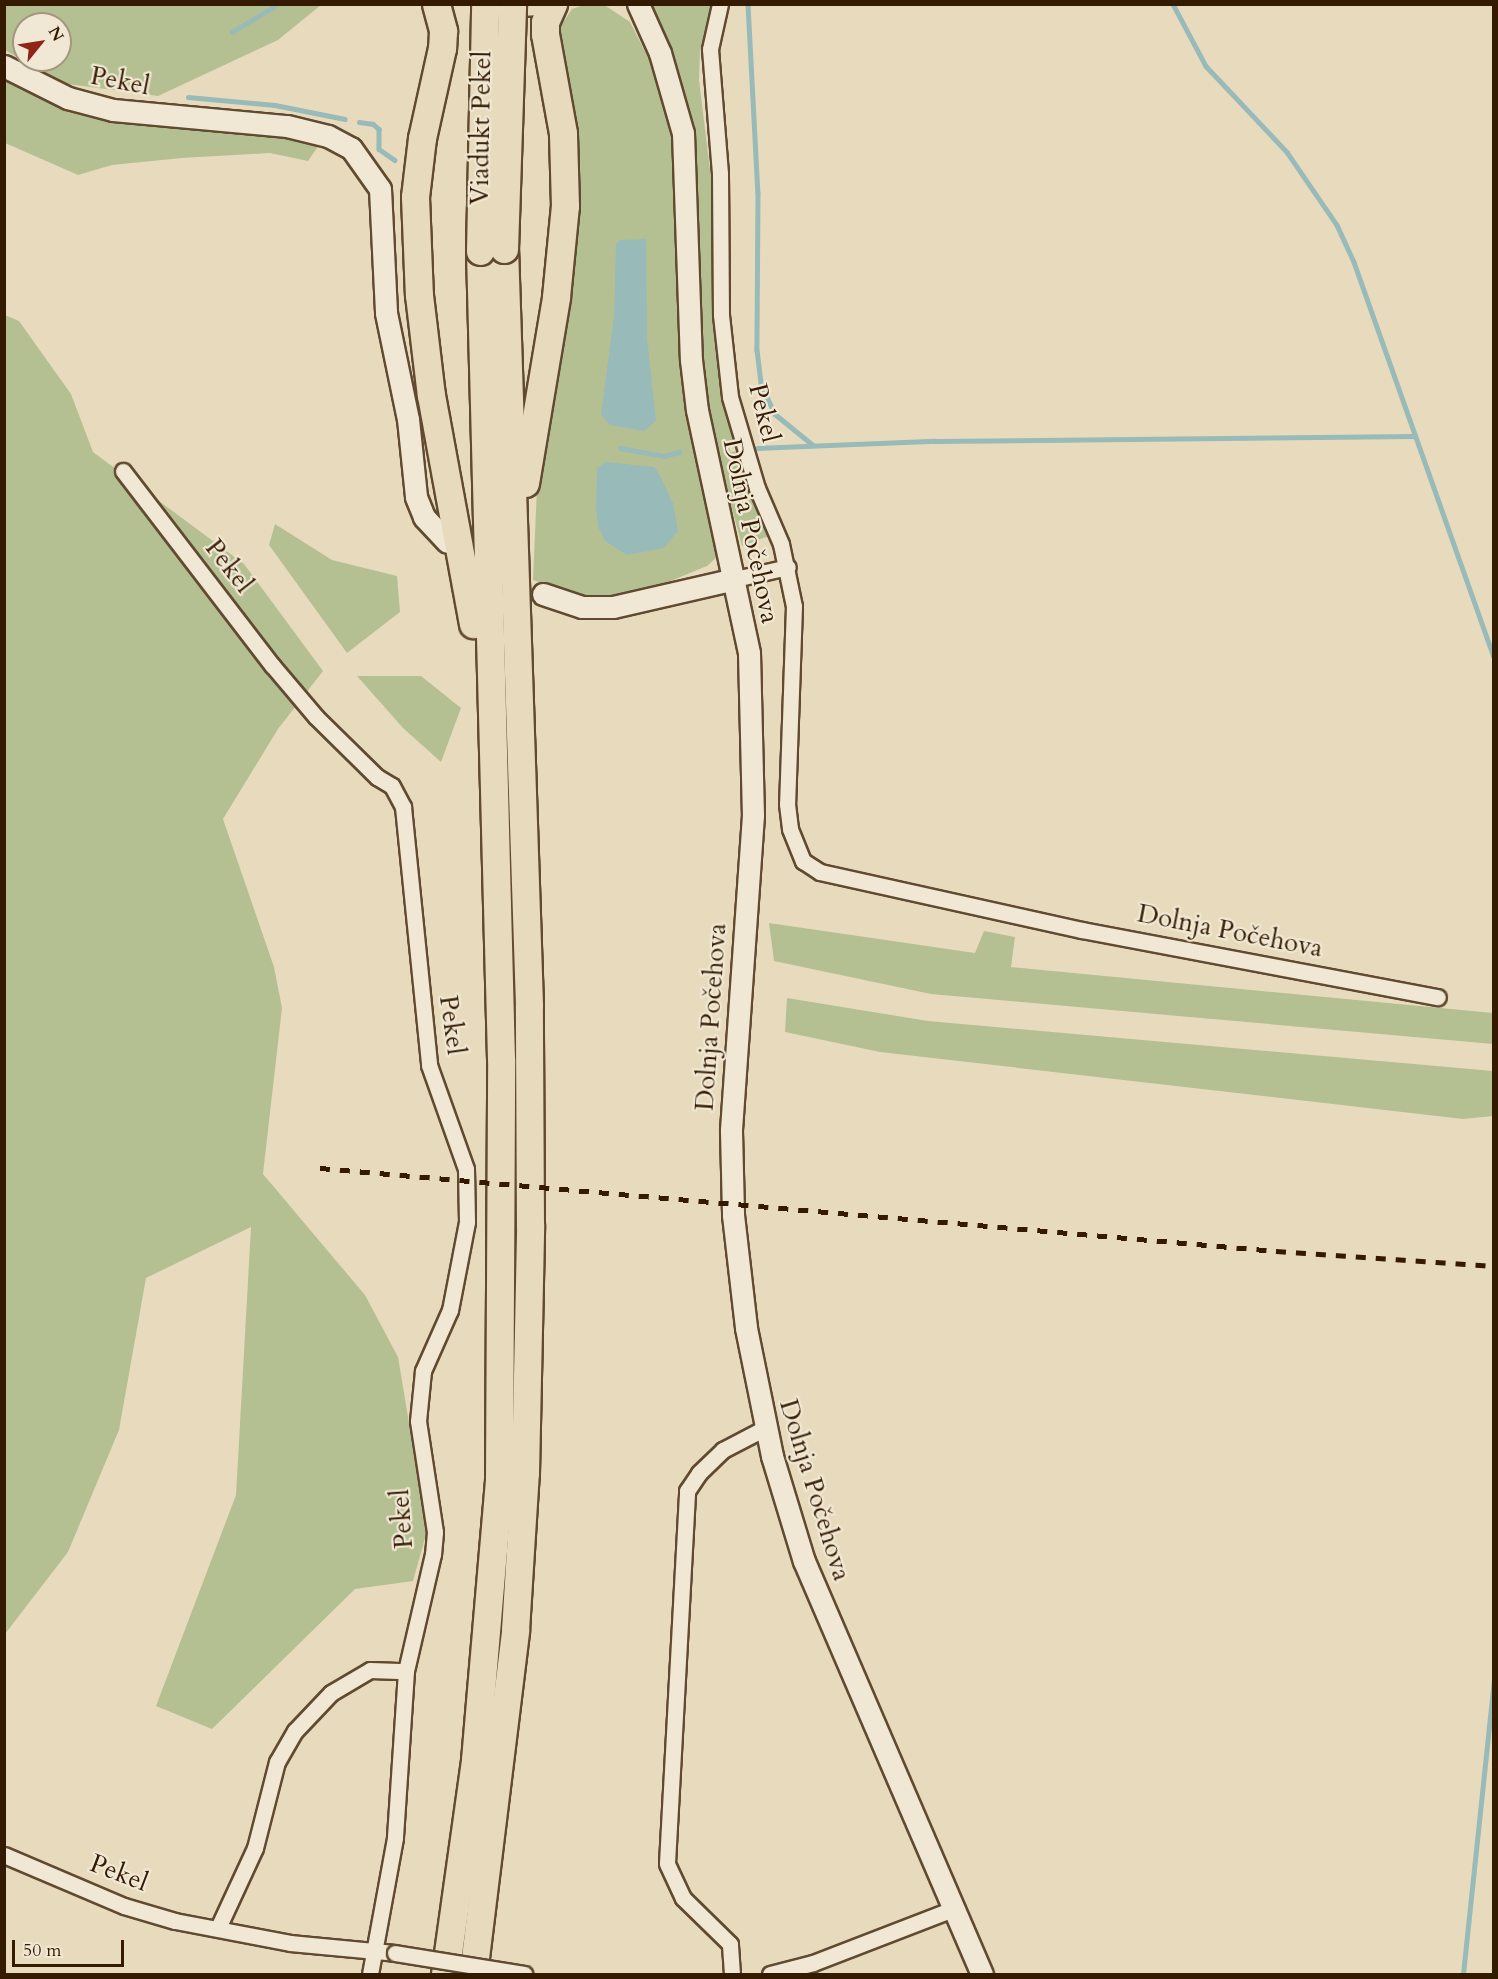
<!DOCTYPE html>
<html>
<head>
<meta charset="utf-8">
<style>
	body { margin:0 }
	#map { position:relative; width:1498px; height:1979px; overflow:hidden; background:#e8dbbd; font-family:Cardo,serif }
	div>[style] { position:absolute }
	.green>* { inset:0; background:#b5c092 }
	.water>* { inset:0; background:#98bab8 }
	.stream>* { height:4.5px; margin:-2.25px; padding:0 2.25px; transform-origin:2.25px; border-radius:2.25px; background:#98bab8 }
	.roads { filter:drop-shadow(2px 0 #614a2f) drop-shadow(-2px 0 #614a2f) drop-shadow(0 2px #614a2f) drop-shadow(0 -2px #614a2f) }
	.street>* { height:15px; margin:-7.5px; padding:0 7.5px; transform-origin:7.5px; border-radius:7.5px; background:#f0e8d4 }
	.secondary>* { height:21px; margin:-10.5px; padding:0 10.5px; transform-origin:10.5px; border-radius:10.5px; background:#f0e8d4 }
	.primary>* { height:22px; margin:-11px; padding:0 11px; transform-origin:11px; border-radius:11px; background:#e8dbbd }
	.highway>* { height:27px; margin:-13.5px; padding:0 13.5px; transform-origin:13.5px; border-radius:13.5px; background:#e8dbbd }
	.rail>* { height:4.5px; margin-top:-2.25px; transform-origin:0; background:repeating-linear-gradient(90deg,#341a00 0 10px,transparent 0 20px) }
	.bridges { filter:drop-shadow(2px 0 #614a2f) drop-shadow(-2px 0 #614a2f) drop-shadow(0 2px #614a2f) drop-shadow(0 -2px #614a2f) }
	.street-bridge>* { height:15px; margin:-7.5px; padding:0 7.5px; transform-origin:7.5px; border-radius:7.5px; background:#f0e8d4 }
	.highway-bridge>* { height:27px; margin:-13.5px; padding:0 13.5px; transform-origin:13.5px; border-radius:13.5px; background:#e8dbbd }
	span { translate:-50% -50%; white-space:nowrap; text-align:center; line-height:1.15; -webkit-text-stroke:4.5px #f0e8d4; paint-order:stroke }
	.street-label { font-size:26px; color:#341a00 }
	.frame { position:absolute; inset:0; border:6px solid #341a00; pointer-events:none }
	.north { position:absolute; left:12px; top:12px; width:60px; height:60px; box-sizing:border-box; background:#f0e8d4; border:2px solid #a5967f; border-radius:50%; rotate:60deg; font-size:16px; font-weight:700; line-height:24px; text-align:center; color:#341a00 }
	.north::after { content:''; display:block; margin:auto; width:21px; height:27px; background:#8f2418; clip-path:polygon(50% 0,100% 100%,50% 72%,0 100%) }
	.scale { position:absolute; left:12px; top:1940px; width:112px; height:27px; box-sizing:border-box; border:3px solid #341a00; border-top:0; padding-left:8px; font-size:18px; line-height:21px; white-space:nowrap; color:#341a00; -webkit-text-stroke:4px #f0e8d4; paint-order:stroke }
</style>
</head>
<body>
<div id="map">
	<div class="green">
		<i style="clip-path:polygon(evenodd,5px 5px,321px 5px,278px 40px,158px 96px,60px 83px,5px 50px,5px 5px,24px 24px,60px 24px,60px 60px,24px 60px,24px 24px)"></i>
		<i style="clip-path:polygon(584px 5px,606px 6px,630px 22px,655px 71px,670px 117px,675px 149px,686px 400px,718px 556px,707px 566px,651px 589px,607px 598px,588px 598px,533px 580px,537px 487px,548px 386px,558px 30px,572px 9px)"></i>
		<i style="clip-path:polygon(646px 5px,712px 5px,700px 52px,699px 80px,713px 194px,715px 333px,735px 443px,728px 446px,731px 452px,736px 451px,769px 536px,742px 546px,715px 444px,701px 362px,697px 185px,688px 113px,672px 58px)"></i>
		<i style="clip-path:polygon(5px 79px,54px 102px,110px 120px,314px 140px,319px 145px,308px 161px,270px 153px,182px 158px,112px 165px,78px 175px,5px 143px)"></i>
		<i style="clip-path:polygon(5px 315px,19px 321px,71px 394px,93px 452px,244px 564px,323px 671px,278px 729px,223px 819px,274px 967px,282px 1008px,263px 1174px,365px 1295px,398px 1357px,427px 1531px,413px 1581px,355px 1589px,212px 1729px,156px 1706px,236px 1495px,251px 1227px,146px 1278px,119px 1430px,68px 1552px,5px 1634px)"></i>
		<i style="clip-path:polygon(275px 524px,332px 560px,397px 576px,400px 612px,347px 653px,269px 545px)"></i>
		<i style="clip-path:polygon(357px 676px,421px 676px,461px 708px,441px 762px,403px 728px)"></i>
		<i style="clip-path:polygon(769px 923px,975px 953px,984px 931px,1015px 937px,1011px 967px,1493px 1013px,1493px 1044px,931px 994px,774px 961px)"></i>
		<i style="clip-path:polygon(787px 998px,928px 1021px,1493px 1071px,1493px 1116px,1463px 1119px,880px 1052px,785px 1032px)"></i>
	</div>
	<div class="water">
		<i style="clip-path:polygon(646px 239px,647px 337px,656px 421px,644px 431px,610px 425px,601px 415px,614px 316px,616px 244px,620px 240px)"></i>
		<i style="clip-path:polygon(606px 462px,654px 467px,658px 472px,673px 503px,678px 531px,664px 548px,627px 555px,605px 541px,598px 527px,596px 508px,597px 468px)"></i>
	</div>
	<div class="stream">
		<i style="left:748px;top:4px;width:189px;rotate:87deg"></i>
		<i style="left:758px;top:193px;width:157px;rotate:90.4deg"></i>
		<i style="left:757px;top:350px;width:34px;rotate:83deg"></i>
		<i style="left:761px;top:384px;width:33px;rotate:65deg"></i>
		<i style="left:775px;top:414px;width:49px;rotate:39.2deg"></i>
		<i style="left:1173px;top:4px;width:70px;rotate:62deg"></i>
		<i style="left:1206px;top:66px;width:118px;rotate:46.7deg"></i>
		<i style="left:1287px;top:152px;width:88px;rotate:55.6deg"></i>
		<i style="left:1337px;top:225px;width:41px;rotate:65.3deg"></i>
		<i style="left:1354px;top:262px;width:419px;rotate:70.5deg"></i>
		<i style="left:232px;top:32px;width:54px;rotate:-31.3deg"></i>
		<i style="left:188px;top:97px;width:87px;rotate:5.3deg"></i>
		<i style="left:275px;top:105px;width:71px;rotate:11.3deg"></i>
		<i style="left:359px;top:122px;width:14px;rotate:8deg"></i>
		<i style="left:373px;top:124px;width:8px;rotate:40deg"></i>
		<i style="left:379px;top:129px;width:20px;rotate:90deg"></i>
		<i style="left:379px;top:149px;width:19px;rotate:35deg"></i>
		<i style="left:620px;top:448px;width:45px;rotate:10.3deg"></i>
		<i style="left:664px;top:456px;width:16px;rotate:-15deg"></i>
		<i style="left:757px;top:448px;width:178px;rotate:-2.3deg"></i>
		<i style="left:935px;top:441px;width:480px;rotate:-0.6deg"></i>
		<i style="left:1463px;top:1974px;width:297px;rotate:-84deg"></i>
	</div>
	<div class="roads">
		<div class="street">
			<i style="left:720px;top:4px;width:46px;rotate:102.5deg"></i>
			<i style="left:710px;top:49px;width:125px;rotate:85.4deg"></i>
			<i style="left:720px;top:174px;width:141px;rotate:89.6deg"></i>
			<i style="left:721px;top:315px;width:82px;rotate:83.7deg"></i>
			<i style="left:730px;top:397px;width:95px;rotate:73.5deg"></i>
			<i style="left:757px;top:488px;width:61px;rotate:66.8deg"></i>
			<i style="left:781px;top:544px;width:63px;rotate:78.2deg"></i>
			<i style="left:794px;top:606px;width:198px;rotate:92deg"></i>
			<i style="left:787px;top:804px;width:25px;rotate:83deg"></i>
			<i style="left:790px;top:829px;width:35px;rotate:68deg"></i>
			<i style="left:803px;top:861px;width:20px;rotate:33deg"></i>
			<i style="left:820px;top:872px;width:268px;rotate:12.5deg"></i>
			<i style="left:1082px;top:930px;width:362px;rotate:10.7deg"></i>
			<i style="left:123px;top:471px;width:245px;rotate:52.5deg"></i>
			<i style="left:272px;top:665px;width:68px;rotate:49.8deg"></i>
			<i style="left:316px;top:717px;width:86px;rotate:44.5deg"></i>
			<i style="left:377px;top:777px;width:17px;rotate:31deg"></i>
			<i style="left:392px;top:786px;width:24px;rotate:62deg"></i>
			<i style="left:403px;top:807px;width:259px;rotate:84.2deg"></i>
			<i style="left:429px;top:1065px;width:110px;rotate:70.4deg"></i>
			<i style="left:466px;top:1169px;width:53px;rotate:88.9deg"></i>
			<i style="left:467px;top:1222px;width:90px;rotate:100.9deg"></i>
			<i style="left:450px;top:1310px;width:67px;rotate:113.9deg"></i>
			<i style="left:423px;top:1371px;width:50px;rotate:95.7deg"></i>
			<i style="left:418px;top:1421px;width:112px;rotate:81.3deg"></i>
			<i style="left:435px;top:1532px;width:22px;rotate:95deg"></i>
			<i style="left:433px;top:1554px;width:120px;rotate:103deg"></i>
			<i style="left:406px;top:1671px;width:167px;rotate:93.8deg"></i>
			<i style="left:395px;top:1838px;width:138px;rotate:100.4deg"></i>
			<i style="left:735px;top:579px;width:54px;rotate:-12.8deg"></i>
			<i style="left:4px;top:1855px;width:130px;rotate:23deg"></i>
			<i style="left:124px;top:1906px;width:53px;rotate:16.4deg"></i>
			<i style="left:175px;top:1921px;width:117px;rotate:10.8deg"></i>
			<i style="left:290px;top:1943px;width:105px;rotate:5.4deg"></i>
			<i style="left:218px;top:1928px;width:88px;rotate:-65.2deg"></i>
			<i style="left:255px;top:1848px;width:89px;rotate:-75.7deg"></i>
			<i style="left:277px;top:1762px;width:36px;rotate:-60deg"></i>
			<i style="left:295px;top:1731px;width:52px;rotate:-46.5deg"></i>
			<i style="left:331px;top:1693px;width:45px;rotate:-30.5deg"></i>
			<i style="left:370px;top:1670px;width:36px;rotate:2deg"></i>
			<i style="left:732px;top:1974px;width:30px;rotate:-94deg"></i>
			<i style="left:730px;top:1944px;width:66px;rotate:-135.6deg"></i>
			<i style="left:683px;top:1898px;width:38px;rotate:-115deg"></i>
			<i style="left:667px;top:1863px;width:373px;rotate:-86.9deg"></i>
			<i style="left:687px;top:1491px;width:22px;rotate:-56deg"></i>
			<i style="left:699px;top:1473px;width:33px;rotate:-44deg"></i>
			<i style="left:723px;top:1450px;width:47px;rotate:-27.6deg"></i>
			<i style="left:770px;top:1974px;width:44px;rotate:-14.3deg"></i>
			<i style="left:813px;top:1963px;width:150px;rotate:-21.1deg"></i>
		</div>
		<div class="secondary">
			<i style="left:638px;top:4px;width:54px;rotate:65.8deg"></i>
			<i style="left:660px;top:53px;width:83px;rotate:74deg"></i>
			<i style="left:683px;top:133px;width:227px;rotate:88deg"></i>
			<i style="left:691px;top:360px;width:50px;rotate:83.2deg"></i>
			<i style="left:697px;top:410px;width:249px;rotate:77.9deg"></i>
			<i style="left:749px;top:653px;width:162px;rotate:88.6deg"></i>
			<i style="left:753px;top:815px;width:317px;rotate:94deg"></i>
			<i style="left:731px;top:1131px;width:84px;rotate:88.6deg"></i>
			<i style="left:733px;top:1215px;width:114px;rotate:83.4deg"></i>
			<i style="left:746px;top:1328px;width:131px;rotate:78.5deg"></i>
			<i style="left:772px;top:1456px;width:110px;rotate:73.1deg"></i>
			<i style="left:804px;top:1561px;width:450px;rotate:66.7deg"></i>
			<i style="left:4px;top:66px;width:72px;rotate:26.6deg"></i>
			<i style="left:68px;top:98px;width:47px;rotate:14.9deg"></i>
			<i style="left:113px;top:110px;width:175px;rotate:5.3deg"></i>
			<i style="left:287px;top:126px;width:42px;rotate:13.7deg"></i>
			<i style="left:328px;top:136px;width:26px;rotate:28deg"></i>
			<i style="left:351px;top:148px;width:50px;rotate:54.7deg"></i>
			<i style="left:380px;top:189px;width:124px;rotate:87.2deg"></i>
			<i style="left:386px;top:313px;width:108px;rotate:78.3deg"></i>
			<i style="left:408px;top:419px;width:78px;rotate:84.1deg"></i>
			<i style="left:416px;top:497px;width:22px;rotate:68deg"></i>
			<i style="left:424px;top:517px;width:34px;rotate:47deg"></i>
			<i style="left:543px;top:594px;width:41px;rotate:18.4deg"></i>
			<i style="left:582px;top:607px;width:31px"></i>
			<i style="left:613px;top:607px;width:125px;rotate:-12.9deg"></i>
		</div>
		<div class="primary">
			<i style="left:497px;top:6px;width:44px;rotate:-2.6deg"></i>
		</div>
		<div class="highway">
			<i style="left:436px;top:4px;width:28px;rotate:75deg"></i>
			<i style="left:443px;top:31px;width:17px;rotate:93deg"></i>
			<i style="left:442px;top:48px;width:92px;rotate:102.5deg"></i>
			<i style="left:422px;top:138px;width:59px;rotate:96.8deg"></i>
			<i style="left:415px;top:197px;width:98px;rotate:87.7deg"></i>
			<i style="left:419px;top:295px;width:101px;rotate:83.2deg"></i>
			<i style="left:431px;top:395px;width:233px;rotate:79.6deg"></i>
			<i style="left:525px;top:483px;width:189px;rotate:-80.5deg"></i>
			<i style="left:556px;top:297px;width:91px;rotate:-84.4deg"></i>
			<i style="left:565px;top:206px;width:73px;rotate:-91.6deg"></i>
			<i style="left:563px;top:133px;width:101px;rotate:-100.3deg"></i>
			<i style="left:545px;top:34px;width:12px;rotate:-90deg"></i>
			<i style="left:545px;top:22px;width:20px;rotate:-66deg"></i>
			<i style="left:445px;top:1974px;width:216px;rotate:-82deg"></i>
			<i style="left:475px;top:1760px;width:283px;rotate:-85.1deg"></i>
			<i style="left:499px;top:1478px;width:419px;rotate:-89.7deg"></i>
			<i style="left:501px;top:1059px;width:808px;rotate:-91.49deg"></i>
			<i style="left:473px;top:1974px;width:347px;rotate:-83deg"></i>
			<i style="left:515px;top:1630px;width:157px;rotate:-86.4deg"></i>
			<i style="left:525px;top:1473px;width:248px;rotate:-88.8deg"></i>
			<i style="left:530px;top:1225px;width:220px;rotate:-90.3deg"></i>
			<i style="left:529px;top:1005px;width:756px;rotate:-91.89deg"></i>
		</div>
	</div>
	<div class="rail">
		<i style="left:320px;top:1168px;width:960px;rotate:4.96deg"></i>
		<i style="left:1276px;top:1251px;width:219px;rotate:3.9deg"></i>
	</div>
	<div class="bridges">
		<div class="street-bridge">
			<i style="left:395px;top:1953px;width:131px;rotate:9.2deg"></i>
		</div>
		<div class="highway-bridge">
			<i style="left:504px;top:249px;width:245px;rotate:-88.1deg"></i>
			<i style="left:480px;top:251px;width:247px;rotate:-88.8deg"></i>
		</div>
	</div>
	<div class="street-label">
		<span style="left:120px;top:81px;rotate:11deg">Pekel</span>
		<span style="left:481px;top:128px;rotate:-89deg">Viadukt Pekel</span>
		<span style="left:764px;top:413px;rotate:76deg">Pekel</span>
		<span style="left:751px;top:531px;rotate:78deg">Dolnja Počehova</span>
		<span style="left:229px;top:566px;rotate:52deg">Pekel</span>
		<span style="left:1230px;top:931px;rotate:11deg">Dolnja Počehova</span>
		<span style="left:711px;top:1017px;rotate:-86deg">Dolnja Počehova</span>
		<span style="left:452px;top:1025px;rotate:82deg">Pekel</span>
		<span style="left:815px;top:1490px;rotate:73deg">Dolnja Počehova</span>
		<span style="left:402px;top:1519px;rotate:-94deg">Pekel</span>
		<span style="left:119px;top:1873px;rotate:21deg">Pekel</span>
	</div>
	<div class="frame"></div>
	<div class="north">N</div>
	<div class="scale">50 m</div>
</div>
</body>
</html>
